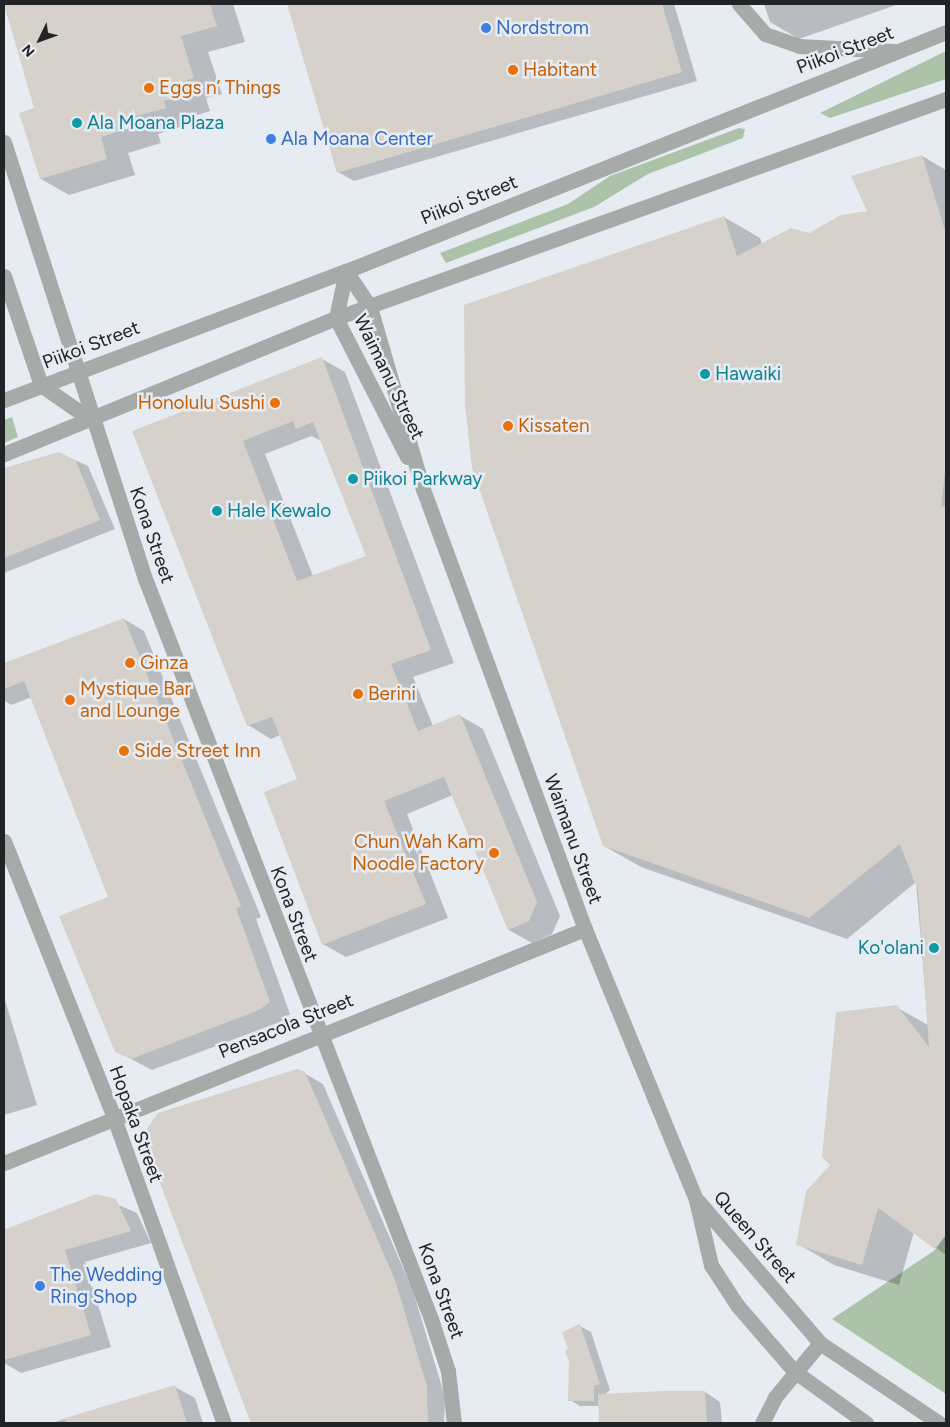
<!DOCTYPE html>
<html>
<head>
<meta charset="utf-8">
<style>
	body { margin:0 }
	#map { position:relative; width:950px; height:1427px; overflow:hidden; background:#e7ecf2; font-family:Figtree,sans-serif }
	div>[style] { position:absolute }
	.green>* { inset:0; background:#acc3aa }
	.shadow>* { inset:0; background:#0003 }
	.building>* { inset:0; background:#d7d1cb }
	.minor>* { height:15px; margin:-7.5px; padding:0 7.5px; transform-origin:7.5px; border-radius:7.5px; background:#a6aaa8 }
	.tertiary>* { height:15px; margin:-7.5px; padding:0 7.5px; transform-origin:7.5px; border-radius:7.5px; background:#a6aaa8 }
	.dots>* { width:14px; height:14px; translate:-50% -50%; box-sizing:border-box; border:2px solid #e7ecf2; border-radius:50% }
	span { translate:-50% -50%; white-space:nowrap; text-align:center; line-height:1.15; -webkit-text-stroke:5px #e7ecf2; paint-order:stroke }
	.shop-label { font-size:19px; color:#366cbe }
	.left { translate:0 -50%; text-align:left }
	.street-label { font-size:19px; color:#212326 }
	.food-label { font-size:19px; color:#c56008 }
	.right { translate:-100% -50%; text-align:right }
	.culture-label { font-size:19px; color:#0d838f }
	.frame { position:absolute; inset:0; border:5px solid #212326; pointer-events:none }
	.north { position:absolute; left:15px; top:15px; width:50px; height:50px; -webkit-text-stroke:4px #e7ecf2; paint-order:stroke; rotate:228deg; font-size:14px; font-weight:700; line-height:20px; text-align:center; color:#212326 }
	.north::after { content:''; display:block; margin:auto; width:18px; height:22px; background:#212326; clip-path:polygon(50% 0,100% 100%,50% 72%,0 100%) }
</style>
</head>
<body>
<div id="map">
	<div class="green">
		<i style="clip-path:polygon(946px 51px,946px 79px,830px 118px,820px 113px)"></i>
		<i style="clip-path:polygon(739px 128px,745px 129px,743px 138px,648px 174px,594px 207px,446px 263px,440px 253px,568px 204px,610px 176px)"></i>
		<i style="clip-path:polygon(12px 417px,18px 437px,4px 443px,4px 420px)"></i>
		<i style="clip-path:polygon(946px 1235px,946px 1394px,832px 1319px,935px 1250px)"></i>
	</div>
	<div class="shadow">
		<i style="clip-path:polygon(4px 4px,233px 4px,245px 42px,208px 52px,222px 94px,206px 98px,210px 111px,191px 117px,193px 123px,158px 134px,161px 143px,128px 153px,135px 175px,69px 195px,41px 179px,36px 109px)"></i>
		<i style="clip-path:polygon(288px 4px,674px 4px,697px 81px,354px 181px,338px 172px)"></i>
		<i style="clip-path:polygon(764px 4px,899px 4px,799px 39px,770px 22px)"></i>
		<i style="clip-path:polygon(922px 156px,946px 170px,946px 1255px,914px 1232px,899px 1285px,834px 1265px,798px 1244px,896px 1007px,928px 1025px,916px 882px,847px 939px,641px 867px,604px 846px,724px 217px,760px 238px,762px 244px,809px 234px,868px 212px)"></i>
		<i style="clip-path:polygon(evenodd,322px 359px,345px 372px,454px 663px,413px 677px,433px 726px,459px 715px,483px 729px,560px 916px,552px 934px,532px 943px,509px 930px,453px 795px,407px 814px,448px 918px,346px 957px,323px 944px,298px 780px,280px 735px,271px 739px,248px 725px,134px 431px,322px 359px,311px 436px,322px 441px,367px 557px,313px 576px,265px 454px,311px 436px)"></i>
		<i style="clip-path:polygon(59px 453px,88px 466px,115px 529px,4px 573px,4px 469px)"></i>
		<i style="clip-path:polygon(124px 619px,144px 631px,261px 917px,256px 919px,290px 1014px,280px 1022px,152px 1070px,116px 1051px,109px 898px,32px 697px,11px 705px,4px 700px,4px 664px)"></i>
		<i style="clip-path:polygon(4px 997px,37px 1105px,4px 1115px)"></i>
		<i style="clip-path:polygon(304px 1073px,323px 1084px,413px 1291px,445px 1397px,444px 1423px,251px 1423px,144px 1136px)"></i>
		<i style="clip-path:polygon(96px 1195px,137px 1213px,151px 1243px,85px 1262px,111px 1347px,21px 1373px,4px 1363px,4px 1230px)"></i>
		<i style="clip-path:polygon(580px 1326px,591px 1332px,610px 1390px,604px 1395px,705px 1392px,720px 1402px,722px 1423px,600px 1423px,600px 1406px,580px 1406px,570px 1400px,570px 1350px)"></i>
		<i style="clip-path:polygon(175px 1387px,195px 1398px,203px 1423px,51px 1423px)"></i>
	</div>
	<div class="building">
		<i style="clip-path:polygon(4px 4px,210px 4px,217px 26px,181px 36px,194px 78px,178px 83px,183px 96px,164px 101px,166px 108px,130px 118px,133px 127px,101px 137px,107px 159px,40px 179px,19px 113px,34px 108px)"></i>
		<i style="clip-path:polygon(287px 4px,662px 4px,682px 72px,337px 173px)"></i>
		<i style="clip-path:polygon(922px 155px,946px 234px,946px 461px,941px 507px,946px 505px,946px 1234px,935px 1249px,878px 1208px,862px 1265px,796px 1245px,806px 1191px,830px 1165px,822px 1157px,836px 1012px,897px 1005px,929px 1047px,918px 891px,900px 844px,809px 918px,603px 846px,472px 468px,465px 405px,464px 305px,724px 216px,737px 256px,791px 228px,809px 233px,841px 215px,867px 211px,851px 176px)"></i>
		<i style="clip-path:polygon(evenodd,322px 357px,431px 650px,391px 664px,418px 731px,460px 714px,537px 902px,529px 921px,508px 930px,444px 777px,384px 801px,426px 904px,322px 945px,264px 792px,297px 779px,272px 717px,247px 726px,132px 431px,322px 357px,293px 421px,296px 429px,313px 422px,366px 556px,297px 581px,243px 441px,293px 421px)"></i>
		<i style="clip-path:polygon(59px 452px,76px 461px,100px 520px,4px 558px,4px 468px)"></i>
		<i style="clip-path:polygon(124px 618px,241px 906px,236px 908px,270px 1002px,259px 1010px,131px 1059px,115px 1052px,59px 916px,108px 897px,24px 681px,4px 689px,4px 663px)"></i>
		<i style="clip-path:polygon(297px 1069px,305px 1072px,395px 1280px,427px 1386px,428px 1423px,251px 1423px,142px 1136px,158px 1113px)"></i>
		<i style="clip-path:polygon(96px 1194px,116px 1199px,131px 1231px,65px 1250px,91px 1335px,4px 1360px,4px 1230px)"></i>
		<i style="clip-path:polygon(580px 1324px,600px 1384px,594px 1386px,594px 1401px,568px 1401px,569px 1361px,565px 1351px,568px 1349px,562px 1332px)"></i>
		<i style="clip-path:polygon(175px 1385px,187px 1423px,66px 1423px,65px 1418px)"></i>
		<i style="clip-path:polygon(663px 1391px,705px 1391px,707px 1423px,599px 1423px,598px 1394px)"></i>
	</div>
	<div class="minor">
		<i style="left:4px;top:142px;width:461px;rotate:72.1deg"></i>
		<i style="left:146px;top:581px;width:791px;rotate:68.88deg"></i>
		<i style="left:431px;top:1319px;width:55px;rotate:71.9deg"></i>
		<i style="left:448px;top:1371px;width:52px;rotate:83.4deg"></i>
		<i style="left:4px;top:276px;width:115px;rotate:71.3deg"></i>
		<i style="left:41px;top:385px;width:60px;rotate:34.8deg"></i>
		<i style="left:4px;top:841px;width:298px;rotate:68.3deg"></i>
		<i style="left:114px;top:1118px;width:324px;rotate:70.2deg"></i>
		<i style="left:762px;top:1423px;width:29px;rotate:-63deg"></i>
		<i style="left:775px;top:1397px;width:70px;rotate:-50.2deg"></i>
	</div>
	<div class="tertiary">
		<i style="left:739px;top:4px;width:40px;rotate:49deg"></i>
		<i style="left:765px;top:34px;width:36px;rotate:19deg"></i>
		<i style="left:799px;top:46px;width:96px;rotate:3deg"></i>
		<i style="left:346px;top:271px;width:43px;rotate:56.3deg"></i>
		<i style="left:370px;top:307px;width:190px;rotate:73.8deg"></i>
		<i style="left:423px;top:489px;width:469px;rotate:69.8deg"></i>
		<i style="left:585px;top:929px;width:293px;rotate:67.7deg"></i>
		<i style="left:696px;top:1200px;width:67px;rotate:77deg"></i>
		<i style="left:711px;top:1265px;width:48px;rotate:57deg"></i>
		<i style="left:737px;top:1305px;width:87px;rotate:49.2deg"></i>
		<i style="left:794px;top:1371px;width:89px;rotate:35.8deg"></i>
		<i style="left:346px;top:271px;width:48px;rotate:102deg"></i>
		<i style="left:336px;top:318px;width:156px;rotate:62.9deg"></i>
		<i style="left:4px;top:400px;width:366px;rotate:-20.7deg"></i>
		<i style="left:346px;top:271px;width:646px;rotate:-21.72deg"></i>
		<i style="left:4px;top:454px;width:359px;rotate:-22.3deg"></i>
		<i style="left:336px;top:318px;width:648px;rotate:-19.75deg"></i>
		<i style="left:4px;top:1163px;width:626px;rotate:-21.94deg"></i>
		<i style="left:698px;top:1201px;width:187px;rotate:49.3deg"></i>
		<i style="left:820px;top:1343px;width:143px;rotate:33.9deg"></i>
	</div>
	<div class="dots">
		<i style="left:486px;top:28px;background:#3f7fe0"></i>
		<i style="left:513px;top:70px;background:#e8710a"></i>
		<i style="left:149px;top:88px;background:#e8710a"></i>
		<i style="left:77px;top:123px;background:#0f9aa8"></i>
		<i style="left:271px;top:139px;background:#3f7fe0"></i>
		<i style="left:705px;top:374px;background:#0f9aa8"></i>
		<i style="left:275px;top:403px;background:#e8710a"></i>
		<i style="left:508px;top:426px;background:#e8710a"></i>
		<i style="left:353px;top:479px;background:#0f9aa8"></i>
		<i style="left:217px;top:511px;background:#0f9aa8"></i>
		<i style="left:130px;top:663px;background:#e8710a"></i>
		<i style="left:358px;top:694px;background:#e8710a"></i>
		<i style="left:70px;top:700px;background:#e8710a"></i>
		<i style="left:124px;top:751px;background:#e8710a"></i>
		<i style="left:494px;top:853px;background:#e8710a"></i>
		<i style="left:934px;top:948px;background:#0f9aa8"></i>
		<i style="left:40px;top:1286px;background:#3f7fe0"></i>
	</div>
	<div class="shop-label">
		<span class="left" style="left:496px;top:28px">Nordstrom</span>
		<span class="left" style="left:281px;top:139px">Ala Moana Center</span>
		<span class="left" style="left:50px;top:1286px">The Wedding<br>Ring Shop</span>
	</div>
	<div class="street-label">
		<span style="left:845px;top:50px;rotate:-21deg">Piikoi Street</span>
		<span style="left:469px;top:200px;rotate:-22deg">Piikoi Street</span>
		<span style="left:91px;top:345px;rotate:-21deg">Piikoi Street</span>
		<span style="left:389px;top:377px;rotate:64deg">Waimanu Street</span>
		<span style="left:152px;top:535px;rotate:71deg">Kona Street</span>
		<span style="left:573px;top:839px;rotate:70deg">Waimanu Street</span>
		<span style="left:294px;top:914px;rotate:69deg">Kona Street</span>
		<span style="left:286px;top:1026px;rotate:-22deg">Pensacola Street</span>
		<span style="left:136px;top:1124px;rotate:70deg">Hopaka Street</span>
		<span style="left:755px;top:1237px;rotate:49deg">Queen Street</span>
		<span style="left:441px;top:1291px;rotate:70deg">Kona Street</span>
	</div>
	<div class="food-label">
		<span class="left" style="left:523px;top:70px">Habitant</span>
		<span class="left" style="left:159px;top:88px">Eggs n’ Things</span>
		<span class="right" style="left:265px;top:403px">Honolulu Sushi</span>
		<span class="left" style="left:518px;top:426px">Kissaten</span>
		<span class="left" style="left:140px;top:663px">Ginza</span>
		<span class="left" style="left:80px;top:700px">Mystique Bar<br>and Lounge</span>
		<span class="left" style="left:368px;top:694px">Berini</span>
		<span class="left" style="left:134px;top:751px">Side Street Inn</span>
		<span class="right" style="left:484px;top:853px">Chun Wah Kam<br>Noodle Factory</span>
	</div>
	<div class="culture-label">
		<span class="left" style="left:87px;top:123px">Ala Moana Plaza</span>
		<span class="left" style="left:715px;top:374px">Hawaiki</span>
		<span class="left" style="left:363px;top:479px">Piikoi Parkway</span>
		<span class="left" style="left:227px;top:511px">Hale Kewalo</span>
		<span class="right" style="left:924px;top:948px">Ko'olani</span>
	</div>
	<div class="frame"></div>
	<div class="north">N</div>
</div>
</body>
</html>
